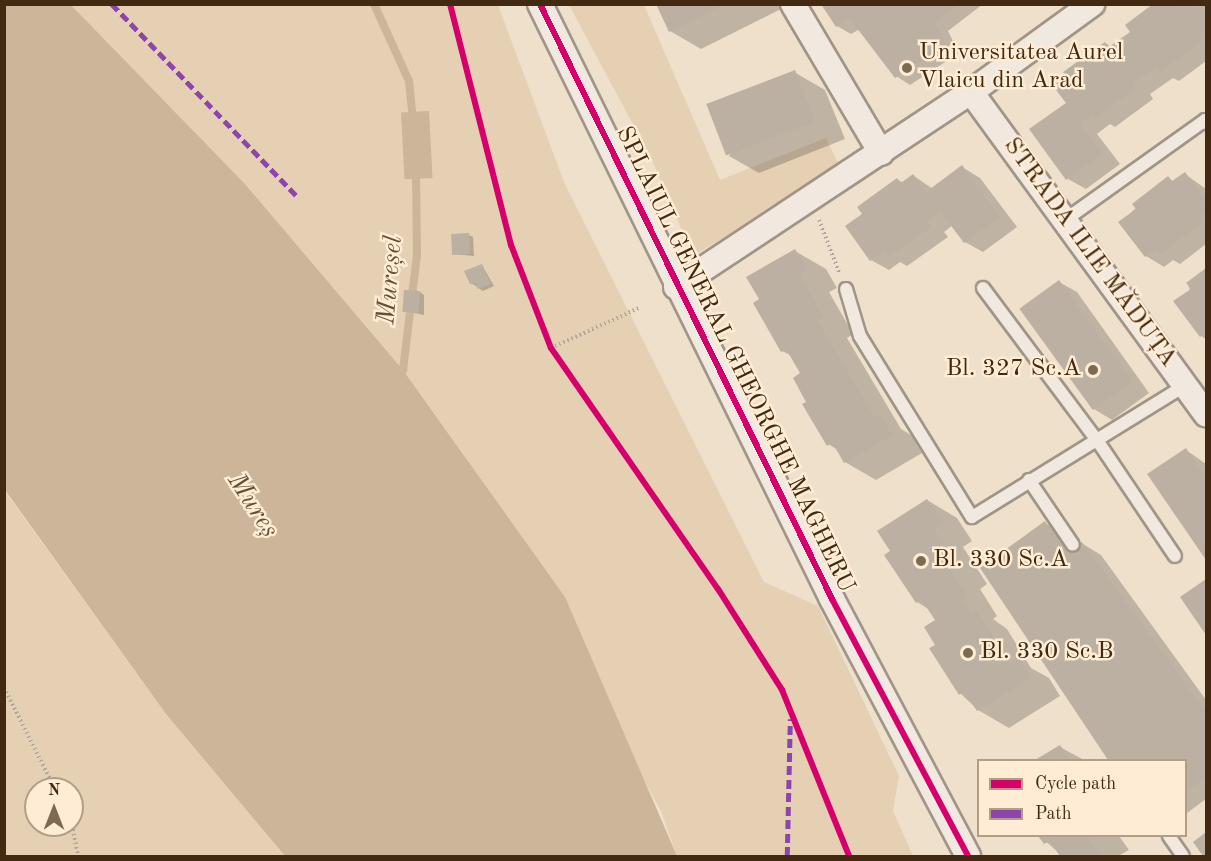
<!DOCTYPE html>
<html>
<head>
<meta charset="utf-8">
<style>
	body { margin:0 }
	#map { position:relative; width:1211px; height:861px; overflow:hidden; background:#efe0cc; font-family:"Old Standard TT",serif }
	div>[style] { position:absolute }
	.green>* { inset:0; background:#e5d0b4 }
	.water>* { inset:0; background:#ccb599; transform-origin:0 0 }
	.shadow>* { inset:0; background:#0003 }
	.stream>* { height:8px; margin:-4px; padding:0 4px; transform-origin:4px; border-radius:4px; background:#ccb599 }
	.building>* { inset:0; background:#bbb0a1; transform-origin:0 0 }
	.path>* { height:4px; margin-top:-2px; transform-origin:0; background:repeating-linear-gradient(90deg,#afa79d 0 1.5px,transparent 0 4.5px) }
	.roads { filter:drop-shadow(2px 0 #a09586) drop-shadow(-2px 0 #a09586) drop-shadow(0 2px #a09586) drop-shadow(0 -2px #a09586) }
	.service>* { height:12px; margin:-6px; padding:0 6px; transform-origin:6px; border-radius:6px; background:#f1e8df }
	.minor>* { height:24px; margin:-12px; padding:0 12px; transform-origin:12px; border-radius:12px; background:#f1e8df }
	.quiet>* { height:4.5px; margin-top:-2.25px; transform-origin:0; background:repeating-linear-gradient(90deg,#8e44ad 0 9px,transparent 0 13.5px) }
	.cycleway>* { height:6px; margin:-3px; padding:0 3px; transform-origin:3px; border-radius:3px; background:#d6006c }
	.dots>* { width:16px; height:16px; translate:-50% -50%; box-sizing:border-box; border:3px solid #feecd5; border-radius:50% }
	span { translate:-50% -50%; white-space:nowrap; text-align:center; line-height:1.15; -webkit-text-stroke:5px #feecd5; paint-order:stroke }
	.poi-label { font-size:24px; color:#412a11 }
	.left { translate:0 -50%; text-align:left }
	.right { translate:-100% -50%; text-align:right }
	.street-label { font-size:24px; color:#412a11 }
	.water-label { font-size:26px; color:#664e33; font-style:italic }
	.frame { position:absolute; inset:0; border:6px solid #412a11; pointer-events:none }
	.legend { position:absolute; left:977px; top:759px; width:210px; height:78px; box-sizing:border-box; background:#feecd5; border:2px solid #b29e87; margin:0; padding:8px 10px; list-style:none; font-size:18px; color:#412a11 }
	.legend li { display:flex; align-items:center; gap:12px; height:30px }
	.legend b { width:30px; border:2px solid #b29e87 }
	.north { position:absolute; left:24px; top:777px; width:60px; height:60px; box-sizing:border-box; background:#feecd5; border:2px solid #b29e87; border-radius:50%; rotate:0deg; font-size:16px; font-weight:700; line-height:24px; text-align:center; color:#412a11 }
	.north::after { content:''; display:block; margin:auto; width:21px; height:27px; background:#7e6a52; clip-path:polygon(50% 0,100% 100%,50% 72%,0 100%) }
</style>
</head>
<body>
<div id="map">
	<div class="green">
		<i style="clip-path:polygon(71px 5px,498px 5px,564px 182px,764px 582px,818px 606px,899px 776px,893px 811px,913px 856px,677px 856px,661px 811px,467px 459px,403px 370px,245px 184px)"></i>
		<i style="clip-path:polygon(569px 5px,644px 5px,720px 180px,826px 138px,840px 167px,693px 256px,651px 158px)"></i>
		<i style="clip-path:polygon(evenodd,4px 490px,166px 714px,285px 856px,5px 856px,4px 490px,36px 789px,72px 789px,72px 825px,36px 825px,36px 789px)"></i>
	</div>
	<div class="water">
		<i style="clip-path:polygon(5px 4px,71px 5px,245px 184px,403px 370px,565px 597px,677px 856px,285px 856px,166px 714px,5px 490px)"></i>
		<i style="left:429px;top:111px;width:67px;height:28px;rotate:87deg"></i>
	</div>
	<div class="shadow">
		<i style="clip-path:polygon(657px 4px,782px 4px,783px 8px,701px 49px,670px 31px)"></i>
		<i style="clip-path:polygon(823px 4px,983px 4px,948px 31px,959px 53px,910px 85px,896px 76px,860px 29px,851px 34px,837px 26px)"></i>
		<i style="clip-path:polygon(1156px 4px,1206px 4px,1206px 61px,1179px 81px,1173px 78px,1150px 94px,1153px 99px,1115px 127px,1110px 124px,1097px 134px,1120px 164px,1086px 189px,1068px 179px,1031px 130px,1068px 104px,1105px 43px,1111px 47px,1132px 32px)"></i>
		<i style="clip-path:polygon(794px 72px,825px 90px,845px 139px,759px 173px,729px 156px)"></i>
		<i style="clip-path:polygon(962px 167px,980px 178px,1017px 227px,983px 252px,965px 242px,953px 225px,944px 232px,948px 237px,907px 266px,900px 262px,889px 270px,871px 260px,864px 214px,898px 180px,904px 183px,914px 176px,933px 189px)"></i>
		<i style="clip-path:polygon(1185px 174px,1206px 189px,1206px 244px,1180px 264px,1173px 260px,1164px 267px,1146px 256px,1120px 223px,1168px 178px,1174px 182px)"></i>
		<i style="clip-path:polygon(469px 235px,473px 237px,474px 256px,453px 254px)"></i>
		<i style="clip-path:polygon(795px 251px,826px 269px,837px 288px,829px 292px,853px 334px,847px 338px,901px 429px,911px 435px,922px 453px,876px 480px,845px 462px,838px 450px,828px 444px,808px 402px,802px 373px,792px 356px,782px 351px,761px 300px)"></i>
		<i style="clip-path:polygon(482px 265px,494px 286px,483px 291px,471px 283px)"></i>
		<i style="clip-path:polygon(1206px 270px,1206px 339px,1201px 336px,1188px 283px)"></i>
		<i style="clip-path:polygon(1059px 282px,1077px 292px,1149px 393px,1112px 420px,1094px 409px)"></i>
		<i style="clip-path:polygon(420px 292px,424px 295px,424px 315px,404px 311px)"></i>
		<i style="clip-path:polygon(1186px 450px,1206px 464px,1206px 557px,1149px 474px)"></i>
		<i style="clip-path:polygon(927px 500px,957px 518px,972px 541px,963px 547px,987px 584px,980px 589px,997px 616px,993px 619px,1007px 629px,1031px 668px,1049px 678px,1060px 696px,1009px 728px,978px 710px,960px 693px,937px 645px,937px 620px,930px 610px,917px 602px,892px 552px)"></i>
		<i style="clip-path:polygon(1045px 523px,1064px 533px,1075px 550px,1083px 544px,1101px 555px,1206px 700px,1206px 799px,1187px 813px,1186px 760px,1110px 760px,982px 568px)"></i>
		<i style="clip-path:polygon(1206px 581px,1206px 632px,1182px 598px)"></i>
		<i style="clip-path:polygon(1060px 747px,1084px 760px,1038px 760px)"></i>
		<i style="clip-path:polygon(1040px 836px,1119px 836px,1129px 850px,1118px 856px,1062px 856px)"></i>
	</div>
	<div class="stream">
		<i style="left:374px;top:4px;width:85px;rotate:65.6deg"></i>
		<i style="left:409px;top:81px;width:40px;rotate:84.3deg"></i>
		<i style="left:396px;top:375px;width:9px;rotate:-36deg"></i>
		<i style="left:403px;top:370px;width:116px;rotate:-83.1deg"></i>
		<i style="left:417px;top:255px;width:86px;rotate:-90.7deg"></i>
	</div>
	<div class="building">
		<i style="clip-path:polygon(656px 4px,725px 4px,669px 32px)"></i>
		<i style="clip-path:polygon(821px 4px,959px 4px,935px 22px,946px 45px,895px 78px,850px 19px,836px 27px)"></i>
		<i style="clip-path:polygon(1153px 4px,1197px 8px,1206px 4px,1206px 31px,1199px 36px,1202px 41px,1160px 72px,1156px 67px,1133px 83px,1136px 88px,1095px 118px,1093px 114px,1080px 123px,1102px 154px,1066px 180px,1029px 129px,1066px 103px,1053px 86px,1066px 76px,1063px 72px,1105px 42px,1109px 47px,1130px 32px,1125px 25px)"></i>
		<i style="left:795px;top:70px;width:55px;height:95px;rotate:69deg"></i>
		<i style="clip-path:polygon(962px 165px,1000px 217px,964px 243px,940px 211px,926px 221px,931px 227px,888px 257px,884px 251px,870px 261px,845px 226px,862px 214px,857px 207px,897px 178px,901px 183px,913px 174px,926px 192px)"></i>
		<i style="clip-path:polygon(1185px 172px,1206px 201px,1206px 211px,1200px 216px,1204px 221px,1161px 254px,1156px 249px,1145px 257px,1118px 222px,1136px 209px,1132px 204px,1168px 176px,1172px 181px)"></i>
		<i style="left:469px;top:233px;width:21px;height:18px;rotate:87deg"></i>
		<i style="clip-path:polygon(795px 249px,807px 270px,799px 274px,823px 317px,817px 320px,875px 418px,880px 415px,892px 435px,844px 463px,832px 442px,827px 446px,802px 404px,806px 402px,793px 378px,800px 373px,786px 349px,781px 352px,753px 303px,759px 299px,746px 277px)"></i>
		<i style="clip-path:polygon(482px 264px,491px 284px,478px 289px,475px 283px,470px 284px,464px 271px)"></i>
		<i style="clip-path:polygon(1206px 268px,1206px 332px,1200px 337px,1173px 301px,1191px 289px,1186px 283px)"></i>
		<i style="left:1059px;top:280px;width:125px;height:49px;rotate:54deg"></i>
		<i style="left:404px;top:290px;width:16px;height:22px;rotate:4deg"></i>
		<i style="clip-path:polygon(1186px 448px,1206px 478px,1206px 560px,1147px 474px)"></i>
		<i style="clip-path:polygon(927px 499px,943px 523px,934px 529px,958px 566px,950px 571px,968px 598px,963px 601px,971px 613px,976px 610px,1010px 664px,1018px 658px,1031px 678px,977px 711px,964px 691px,959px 695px,929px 648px,935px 645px,924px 627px,935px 620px,921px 599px,916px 603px,884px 555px,890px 551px,877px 531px)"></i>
		<i style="clip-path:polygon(1045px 521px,1067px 554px,1082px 542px,1206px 712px,1206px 777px,1186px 791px,1186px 760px,1108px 760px,980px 568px)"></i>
		<i style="clip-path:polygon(1206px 579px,1206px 635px,1180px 597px)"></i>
		<i style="clip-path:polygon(1060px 745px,1070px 760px,1035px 760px)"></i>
		<i style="clip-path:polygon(1206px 832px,1206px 856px,1203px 856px,1193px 842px)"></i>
		<i style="clip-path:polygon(1038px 836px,1094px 836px,1088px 839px,1100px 856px,1060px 856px,1050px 841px,1044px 844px)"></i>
	</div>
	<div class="path">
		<i style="left:819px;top:220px;width:56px;rotate:69deg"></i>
		<i style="left:551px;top:348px;width:97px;rotate:-24.4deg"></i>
		<i style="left:4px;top:688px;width:113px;rotate:63.2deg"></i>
		<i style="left:72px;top:825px;width:32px;rotate:79deg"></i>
	</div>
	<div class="roads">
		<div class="service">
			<i style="left:1065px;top:220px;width:172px;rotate:-35.5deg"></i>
			<i style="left:1205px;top:120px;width:3px;rotate:72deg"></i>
			<i style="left:983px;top:288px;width:194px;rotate:53.2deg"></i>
			<i style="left:1099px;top:443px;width:136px;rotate:56.1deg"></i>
			<i style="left:846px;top:289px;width:49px;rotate:73.4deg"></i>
			<i style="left:860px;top:336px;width:213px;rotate:58.3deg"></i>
			<i style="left:972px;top:517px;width:251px;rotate:-31.7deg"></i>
			<i style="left:1029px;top:480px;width:78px;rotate:55.9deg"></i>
			<i style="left:1169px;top:836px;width:24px;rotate:55deg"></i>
		</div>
		<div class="minor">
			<i style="left:540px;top:4px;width:663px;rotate:63.86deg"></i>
			<i style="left:832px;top:599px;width:291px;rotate:62.1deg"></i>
			<i style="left:793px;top:4px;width:173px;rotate:59.4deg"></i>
			<i style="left:971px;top:92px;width:399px;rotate:53.9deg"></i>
			<i style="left:676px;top:287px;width:354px;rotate:-33.5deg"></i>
			<i style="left:971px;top:92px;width:150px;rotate:-36deg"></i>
		</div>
	</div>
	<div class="quiet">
		<i style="left:112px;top:4px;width:267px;rotate:46.1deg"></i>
		<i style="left:787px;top:856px;width:137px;rotate:-88.7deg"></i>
	</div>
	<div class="cycleway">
		<i style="left:450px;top:4px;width:249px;rotate:75.8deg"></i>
		<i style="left:511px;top:245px;width:110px;rotate:68.8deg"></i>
		<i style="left:551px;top:348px;width:293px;rotate:55.3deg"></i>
		<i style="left:718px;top:589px;width:120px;rotate:57.6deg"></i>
		<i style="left:782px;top:690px;width:179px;rotate:68deg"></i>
		<i style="left:540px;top:4px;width:663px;rotate:63.86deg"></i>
		<i style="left:832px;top:599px;width:291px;rotate:62.1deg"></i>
	</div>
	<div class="dots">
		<i style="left:907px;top:68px;background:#7e6a52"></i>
		<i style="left:1093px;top:370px;background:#7e6a52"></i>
		<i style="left:921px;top:561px;background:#7e6a52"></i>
		<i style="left:968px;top:653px;background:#7e6a52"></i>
	</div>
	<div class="poi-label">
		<span class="left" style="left:919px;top:68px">Universitatea Aurel<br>Vlaicu din Arad</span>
		<span class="right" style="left:1081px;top:370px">Bl. 327 Sc.A</span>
		<span class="left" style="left:933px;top:561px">Bl. 330 Sc.A</span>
		<span class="left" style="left:980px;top:653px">Bl. 330 Sc.B</span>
	</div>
	<div class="street-label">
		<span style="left:1089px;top:253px;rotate:54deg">STRADA ILIE MĂDUȚA</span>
		<span style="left:734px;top:360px;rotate:64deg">SPLAIUL GENERAL GHEORGHE MAGHERU</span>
	</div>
	<div class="water-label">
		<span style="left:391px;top:280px;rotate:-85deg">Mureșel</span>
		<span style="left:252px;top:506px;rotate:57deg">Mureș</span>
	</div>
	<div class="frame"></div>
	<ul class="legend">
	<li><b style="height:8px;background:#d6006c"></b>Cycle path</li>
	<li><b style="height:8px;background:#8e44ad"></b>Path</li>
	</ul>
	<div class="north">N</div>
</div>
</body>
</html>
